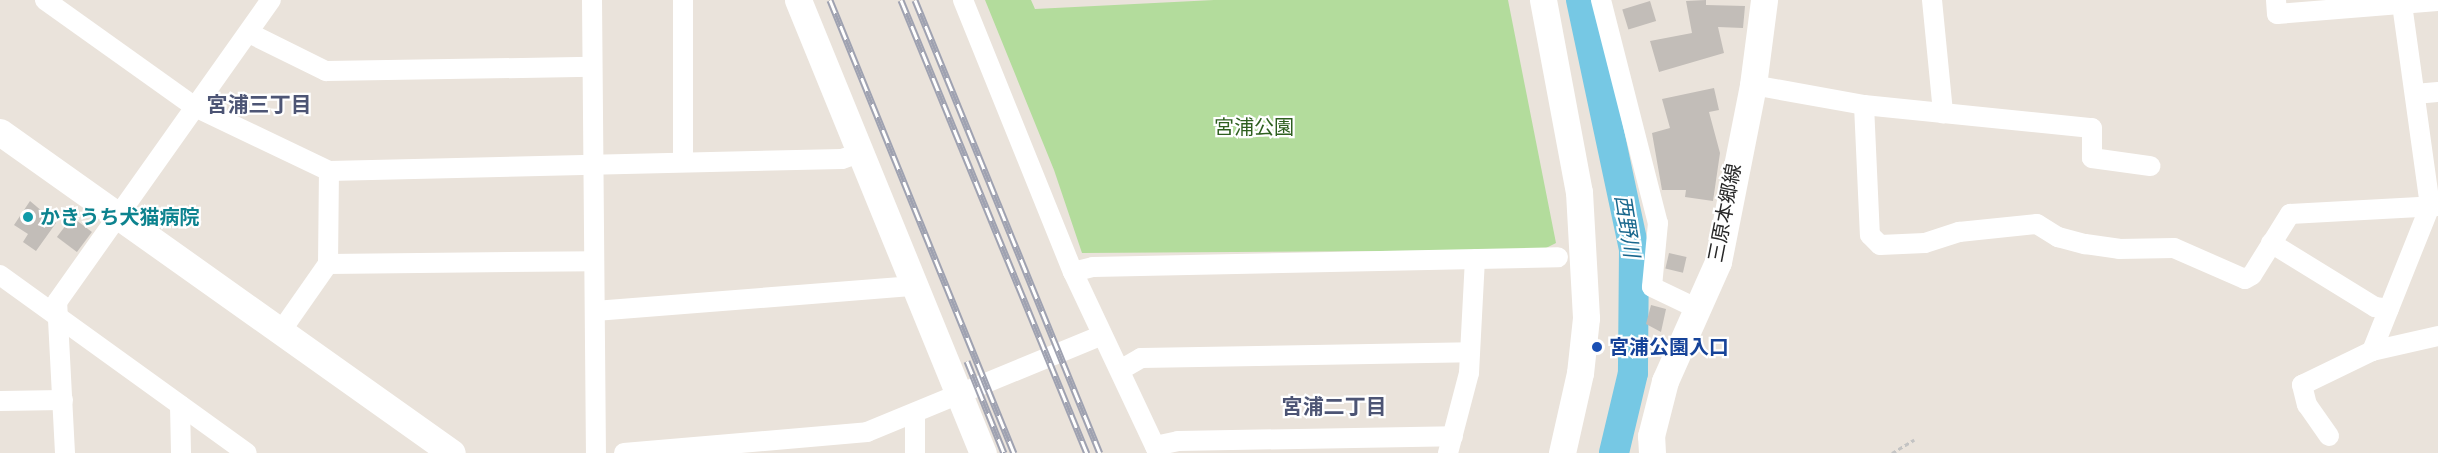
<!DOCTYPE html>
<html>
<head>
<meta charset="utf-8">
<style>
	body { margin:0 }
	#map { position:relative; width:2438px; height:453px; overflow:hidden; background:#eae3db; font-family:Poppins,"Noto Sans JP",sans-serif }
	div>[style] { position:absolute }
	.green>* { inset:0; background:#b3dc9c }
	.river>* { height:30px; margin:-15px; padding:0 15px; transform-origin:15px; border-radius:15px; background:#76c8e4 }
	.building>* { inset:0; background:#c2bdb8; transform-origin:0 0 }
	.path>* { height:3px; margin-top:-1.5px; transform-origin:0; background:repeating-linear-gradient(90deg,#c3c3c3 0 4.5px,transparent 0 7.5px) }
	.street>* { height:20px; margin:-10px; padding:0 10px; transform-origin:10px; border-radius:10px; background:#fff }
	.secondary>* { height:27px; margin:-13.5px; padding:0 13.5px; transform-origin:13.5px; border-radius:13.5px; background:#fff }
	.rail>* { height:7px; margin-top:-3.5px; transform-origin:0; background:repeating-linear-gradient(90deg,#fff 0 14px,#9fa2b1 0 28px); box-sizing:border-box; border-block:2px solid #9fa2b1 }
	.dots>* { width:16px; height:16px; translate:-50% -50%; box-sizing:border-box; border:3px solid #fff; border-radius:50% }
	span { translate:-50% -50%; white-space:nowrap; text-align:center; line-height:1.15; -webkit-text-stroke:4.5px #fff; paint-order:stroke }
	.park-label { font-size:20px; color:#2e5f1f }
	.street-label { font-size:20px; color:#282828 }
	.culture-label { font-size:20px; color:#0d838f; font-weight:700 }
	.left { translate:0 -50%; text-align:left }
	.transit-label { font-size:20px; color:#164399; font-weight:700 }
	.neighbourhood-label { font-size:21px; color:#4d5575; font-weight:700 }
	.water-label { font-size:21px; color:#18678d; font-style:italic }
</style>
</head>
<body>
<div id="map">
	<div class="green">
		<i style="clip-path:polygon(985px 0,1031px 0,1035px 9px,1214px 0,1508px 0,1556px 243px,1542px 250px,1082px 253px,1054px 170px)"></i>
	</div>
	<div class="river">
		<i style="left:1581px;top:0;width:256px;rotate:78deg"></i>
		<i style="left:1634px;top:250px;width:123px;rotate:90.5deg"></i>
		<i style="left:1633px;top:373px;width:82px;rotate:103.4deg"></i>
	</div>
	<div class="building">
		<i style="clip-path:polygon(1706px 0,1706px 5px,1745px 6px,1743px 28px,1718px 27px,1724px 53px,1659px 72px,1650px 41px,1692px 33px,1686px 1px)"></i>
		<i style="left:1650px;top:1px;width:21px;height:29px;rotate:73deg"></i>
		<i style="clip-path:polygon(1714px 88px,1719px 110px,1709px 112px,1720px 153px,1713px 201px,1685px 197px,1686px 190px,1662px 190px,1652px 133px,1670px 128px,1662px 99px)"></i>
		<i style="clip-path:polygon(30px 201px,56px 223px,36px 251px,23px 242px,28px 234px,14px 225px)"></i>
		<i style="left:72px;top:217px;width:25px;height:25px;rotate:37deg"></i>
		<i style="left:1669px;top:253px;width:18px;height:16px;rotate:13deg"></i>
		<i style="clip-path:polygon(1651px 305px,1666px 309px,1661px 332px,1646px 324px)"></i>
	</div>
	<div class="path">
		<i style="left:1892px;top:453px;width:26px;rotate:-31deg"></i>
	</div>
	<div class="street">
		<i style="left:45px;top:0;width:184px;rotate:35.5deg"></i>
		<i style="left:195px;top:107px;width:148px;rotate:25.5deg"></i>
		<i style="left:329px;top:171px;width:513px;rotate:-1.34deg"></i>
		<i style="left:842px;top:159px;width:18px;rotate:-19deg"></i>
		<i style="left:592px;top:0;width:453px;rotate:89.5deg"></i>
		<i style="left:683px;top:0;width:162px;rotate:90deg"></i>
		<i style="left:963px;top:0;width:293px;rotate:68deg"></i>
		<i style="left:1073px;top:272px;width:200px;rotate:64.8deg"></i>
		<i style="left:1601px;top:0;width:230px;rotate:75.7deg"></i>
		<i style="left:1658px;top:223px;width:64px;rotate:95.4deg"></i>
		<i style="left:1652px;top:287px;width:51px;rotate:25.6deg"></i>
		<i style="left:1932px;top:0;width:114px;rotate:84.4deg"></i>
		<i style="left:2276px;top:0;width:14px;rotate:86deg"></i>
		<i style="left:2277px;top:14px;width:162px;rotate:-4.6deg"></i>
		<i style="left:249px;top:33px;width:86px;rotate:26.3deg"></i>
		<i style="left:326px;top:71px;width:266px;rotate:-0.9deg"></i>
		<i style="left:1753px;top:85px;width:113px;rotate:10.2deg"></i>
		<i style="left:1864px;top:105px;width:229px;rotate:5.8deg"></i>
		<i style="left:2092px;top:128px;width:30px;rotate:90deg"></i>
		<i style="left:2092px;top:158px;width:59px;rotate:7.9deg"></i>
		<i style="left:2415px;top:94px;width:23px;rotate:-5deg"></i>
		<i style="left:1864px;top:105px;width:130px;rotate:87.4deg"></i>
		<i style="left:1870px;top:235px;width:14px;rotate:45deg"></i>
		<i style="left:1880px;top:245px;width:45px;rotate:-2.5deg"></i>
		<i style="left:1925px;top:243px;width:36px;rotate:-18deg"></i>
		<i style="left:1959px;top:232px;width:78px;rotate:-5.9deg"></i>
		<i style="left:2037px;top:224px;width:25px;rotate:32deg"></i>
		<i style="left:2058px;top:237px;width:28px;rotate:15deg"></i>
		<i style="left:2085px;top:244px;width:34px;rotate:8deg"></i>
		<i style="left:2119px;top:249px;width:55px;rotate:-1deg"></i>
		<i style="left:2174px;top:248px;width:77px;rotate:23.6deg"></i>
		<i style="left:2245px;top:279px;width:8px;rotate:-30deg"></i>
		<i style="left:2252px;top:275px;width:72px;rotate:-58.1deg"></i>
		<i style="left:2290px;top:214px;width:148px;rotate:-3.1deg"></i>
		<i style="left:2271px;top:243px;width:122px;rotate:31.6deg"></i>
		<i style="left:2375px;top:307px;width:14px;rotate:8deg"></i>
		<i style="left:328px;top:264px;width:266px;rotate:-0.6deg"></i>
		<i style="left:1073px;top:272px;width:21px;rotate:-14deg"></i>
		<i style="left:1093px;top:267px;width:465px;rotate:-1.2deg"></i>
		<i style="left:0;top:275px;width:304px;rotate:35.8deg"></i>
		<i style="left:595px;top:311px;width:320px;rotate:-4.5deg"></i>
		<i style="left:281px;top:331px;width:82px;rotate:-55deg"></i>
		<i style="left:328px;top:264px;width:93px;rotate:-89.4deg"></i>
		<i style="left:2372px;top:351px;width:156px;rotate:-68.2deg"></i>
		<i style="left:2430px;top:206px;width:204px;rotate:-97.9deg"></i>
		<i style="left:1122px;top:369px;width:22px;rotate:-30deg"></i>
		<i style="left:1141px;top:358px;width:329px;rotate:-1deg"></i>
		<i style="left:0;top:401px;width:63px;rotate:-0.9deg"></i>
		<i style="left:180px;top:405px;width:48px;rotate:88.8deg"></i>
		<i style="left:915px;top:414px;width:39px;rotate:90deg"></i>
		<i style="left:2329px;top:436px;width:38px;rotate:-125deg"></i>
		<i style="left:2307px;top:405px;width:21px;rotate:-104deg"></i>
		<i style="left:2302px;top:385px;width:78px;rotate:-25.9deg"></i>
		<i style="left:2372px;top:351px;width:68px;rotate:-12.8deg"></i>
		<i style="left:1155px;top:446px;width:24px;rotate:-12deg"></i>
		<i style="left:1178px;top:441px;width:275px;rotate:-1deg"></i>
		<i style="left:65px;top:453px;width:151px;rotate:-93deg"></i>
		<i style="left:57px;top:302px;width:370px;rotate:-54.7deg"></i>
		<i style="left:624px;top:453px;width:244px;rotate:-4.9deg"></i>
		<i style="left:867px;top:432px;width:252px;rotate:-22.4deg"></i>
		<i style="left:1448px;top:453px;width:83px;rotate:-75.3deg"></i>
		<i style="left:1469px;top:373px;width:114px;rotate:-87deg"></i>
	</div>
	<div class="secondary">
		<i style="left:798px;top:0;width:489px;rotate:67.8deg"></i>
		<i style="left:1543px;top:0;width:195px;rotate:79.4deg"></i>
		<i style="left:1579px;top:192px;width:126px;rotate:86.8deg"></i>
		<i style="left:1586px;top:318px;width:55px;rotate:96.2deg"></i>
		<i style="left:1580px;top:373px;width:82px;rotate:102.7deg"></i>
		<i style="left:0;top:132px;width:554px;rotate:35.38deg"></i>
		<i style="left:1652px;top:453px;width:17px;rotate:-93deg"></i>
		<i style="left:1651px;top:436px;width:57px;rotate:-75.7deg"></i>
		<i style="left:1665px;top:381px;width:130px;rotate:-66deg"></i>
		<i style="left:1718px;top:262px;width:180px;rotate:-78.8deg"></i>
		<i style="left:1753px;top:85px;width:86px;rotate:-82.6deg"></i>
	</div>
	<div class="rail">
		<i style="left:830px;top:0;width:489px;rotate:67.9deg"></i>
		<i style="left:901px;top:0;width:490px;rotate:67.7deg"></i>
		<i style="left:915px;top:0;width:489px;rotate:67.8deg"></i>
		<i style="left:967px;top:361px;width:99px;rotate:68.1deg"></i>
	</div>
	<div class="dots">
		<i style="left:28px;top:217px;background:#0f9aa8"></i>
		<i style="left:1597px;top:347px;background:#1a4fb4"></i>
	</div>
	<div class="park-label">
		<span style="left:1254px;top:127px">宮浦公園</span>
	</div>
	<div class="street-label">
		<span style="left:1725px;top:213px;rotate:-79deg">三原本郷線</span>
	</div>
	<div class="culture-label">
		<span class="left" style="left:40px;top:217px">かきうち犬猫病院</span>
	</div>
	<div class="transit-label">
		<span class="left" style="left:1609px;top:347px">宮浦公園入口</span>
	</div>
	<div class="neighbourhood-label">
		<span style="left:259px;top:105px">宮浦三丁目</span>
		<span style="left:1334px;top:407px">宮浦二丁目</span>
	</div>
	<div class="water-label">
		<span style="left:1627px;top:226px;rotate:81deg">西野川</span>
	</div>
</div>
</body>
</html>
